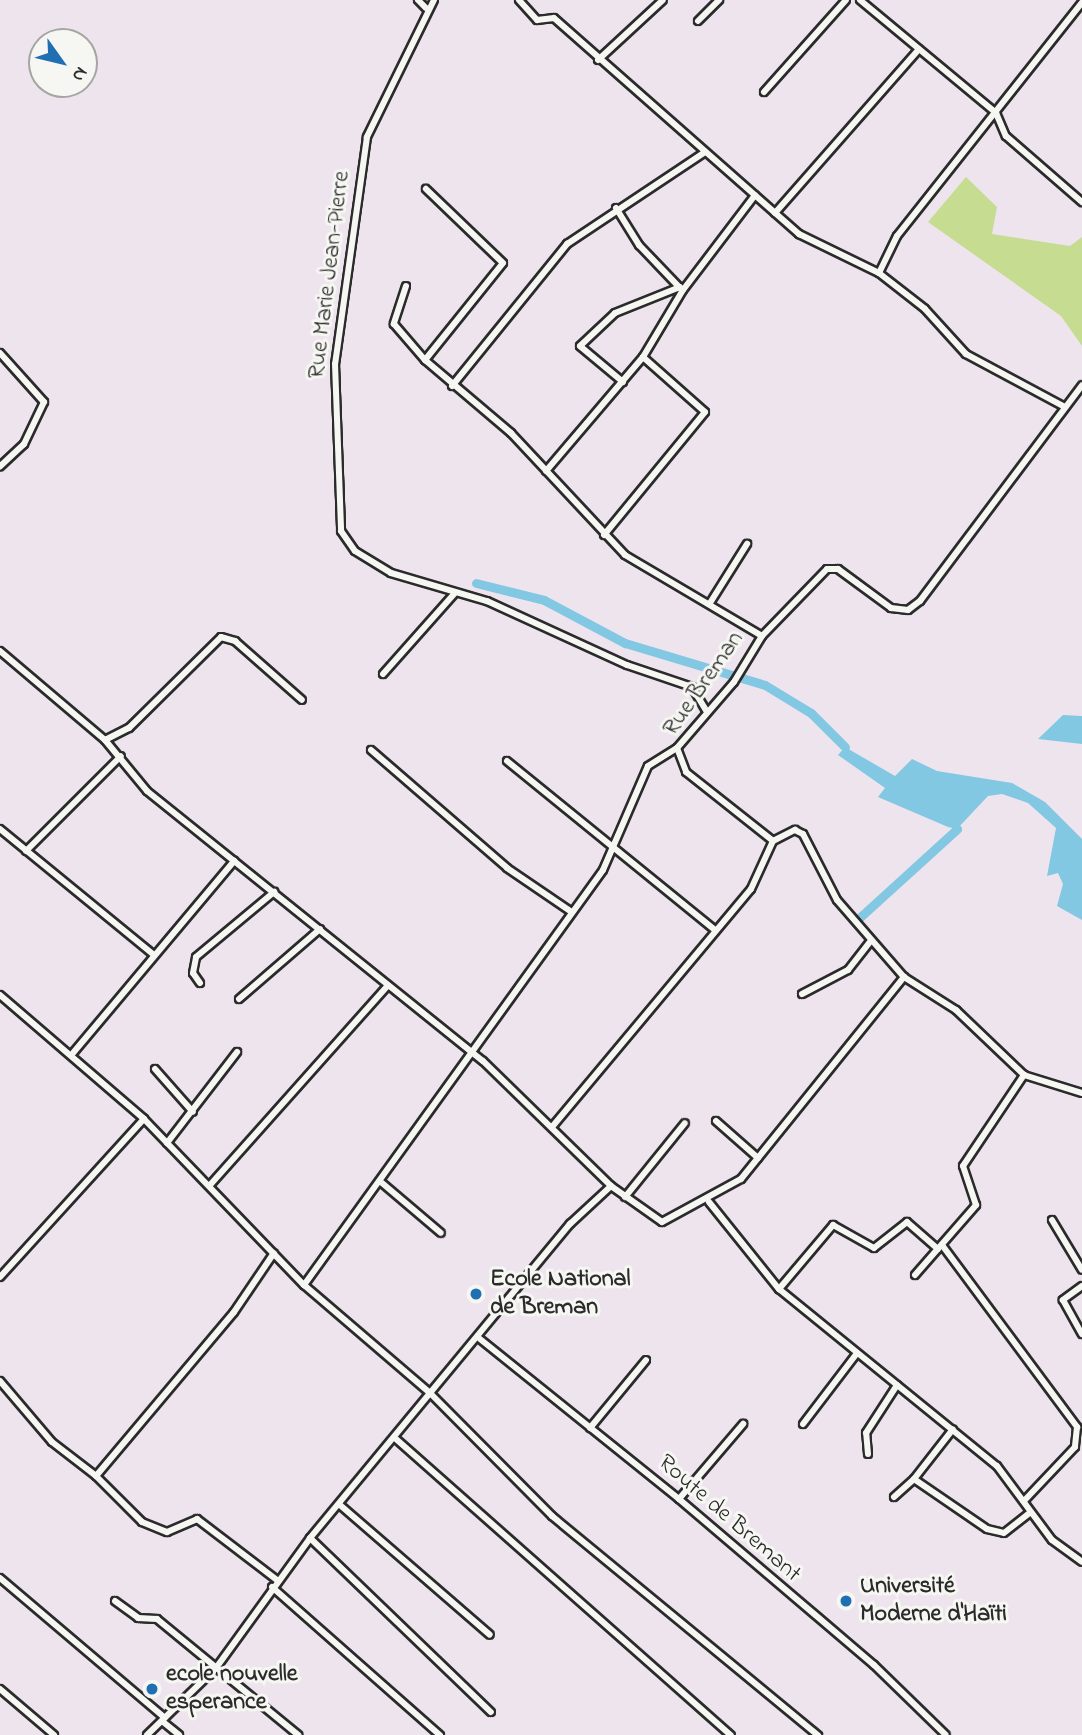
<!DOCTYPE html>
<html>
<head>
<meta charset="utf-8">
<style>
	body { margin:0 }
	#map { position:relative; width:1082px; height:1735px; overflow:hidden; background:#eee4ee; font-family:"Indie Flower",sans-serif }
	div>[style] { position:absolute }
	.green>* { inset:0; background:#c6dc91 }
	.water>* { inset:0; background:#82c8e3 }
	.canal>* { height:9px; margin:-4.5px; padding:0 4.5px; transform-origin:4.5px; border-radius:4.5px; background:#82c8e3 }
	.roads { filter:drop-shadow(2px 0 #2b2b2b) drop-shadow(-2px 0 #2b2b2b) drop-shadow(0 2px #2b2b2b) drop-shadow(0 -2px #2b2b2b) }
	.street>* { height:6px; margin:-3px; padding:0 3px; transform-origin:3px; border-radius:3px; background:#f6f6f2 }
	.dots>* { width:19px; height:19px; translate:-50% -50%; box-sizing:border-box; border:4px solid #f6f6f2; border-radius:50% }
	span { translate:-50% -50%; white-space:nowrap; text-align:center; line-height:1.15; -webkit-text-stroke:6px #f6f6f2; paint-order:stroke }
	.street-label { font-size:24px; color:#2b2b2b }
	.poi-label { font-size:24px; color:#2b2b2b; font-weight:700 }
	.left { translate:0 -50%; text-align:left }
	.north { position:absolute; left:28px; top:28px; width:70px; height:70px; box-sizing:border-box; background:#f6f6f2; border:2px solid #a5a5a2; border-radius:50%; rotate:124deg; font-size:19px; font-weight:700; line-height:28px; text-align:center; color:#2b2b2b }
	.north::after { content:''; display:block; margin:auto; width:24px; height:32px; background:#1f6fb2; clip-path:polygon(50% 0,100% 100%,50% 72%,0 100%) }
</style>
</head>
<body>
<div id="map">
	<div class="green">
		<i style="clip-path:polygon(966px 177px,997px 207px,992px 234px,1070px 246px,1082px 237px,1082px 346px,1061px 316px,928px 222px)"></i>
	</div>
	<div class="water">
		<i style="clip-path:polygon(1063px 715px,1082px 716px,1082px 744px,1038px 739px)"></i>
		<i style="clip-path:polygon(845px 747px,895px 776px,912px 759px,937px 771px,1012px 783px,1045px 802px,1082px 839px,1082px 920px,1057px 906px,1063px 884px,1058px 873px,1047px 876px,1056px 828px,1028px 803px,1002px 794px,988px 796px,957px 829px,948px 827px,878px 797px,885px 788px,838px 755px)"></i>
	</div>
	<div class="canal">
		<i style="left:476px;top:583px;width:70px;rotate:14deg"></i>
		<i style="left:544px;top:600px;width:92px;rotate:28deg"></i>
		<i style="left:625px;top:643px;width:146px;rotate:16.7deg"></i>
		<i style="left:765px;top:685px;width:54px;rotate:31.3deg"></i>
		<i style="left:811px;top:713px;width:48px;rotate:45deg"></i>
		<i style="left:858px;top:919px;width:134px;rotate:-42.3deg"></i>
	</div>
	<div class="roads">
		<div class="street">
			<i style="left:418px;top:0;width:11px;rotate:45deg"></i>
			<i style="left:434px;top:0;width:153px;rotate:116.1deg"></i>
			<i style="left:367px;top:137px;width:229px;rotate:98deg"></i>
			<i style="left:335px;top:364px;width:167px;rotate:87.9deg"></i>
			<i style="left:341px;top:531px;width:24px;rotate:55deg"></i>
			<i style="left:355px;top:551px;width:42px;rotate:31.4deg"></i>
			<i style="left:391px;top:573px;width:100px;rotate:16.3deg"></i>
			<i style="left:487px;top:601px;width:154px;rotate:24.6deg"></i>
			<i style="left:627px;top:665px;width:69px;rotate:18.7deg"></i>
			<i style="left:692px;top:687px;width:27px;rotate:59deg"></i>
			<i style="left:519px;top:0;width:27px;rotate:48deg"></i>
			<i style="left:537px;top:20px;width:17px;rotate:-7deg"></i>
			<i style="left:554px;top:18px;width:327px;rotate:41.4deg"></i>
			<i style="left:799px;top:234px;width:89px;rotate:26deg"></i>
			<i style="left:879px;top:273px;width:58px;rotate:38deg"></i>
			<i style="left:925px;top:309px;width:61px;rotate:47.7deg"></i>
			<i style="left:966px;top:354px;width:110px;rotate:28.2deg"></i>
			<i style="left:860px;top:0;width:177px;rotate:39.7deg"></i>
			<i style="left:996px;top:113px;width:25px;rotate:67deg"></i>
			<i style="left:1006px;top:136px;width:101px;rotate:41deg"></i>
			<i style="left:698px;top:21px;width:30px;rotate:-45deg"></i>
			<i style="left:598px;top:60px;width:88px;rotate:-42.7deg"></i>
			<i style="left:764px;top:92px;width:123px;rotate:-48.3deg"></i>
			<i style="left:616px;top:208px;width:44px;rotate:58.1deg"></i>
			<i style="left:639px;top:245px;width:61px;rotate:46.3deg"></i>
			<i style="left:775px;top:213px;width:218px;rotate:-48.7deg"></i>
			<i style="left:879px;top:273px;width:41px;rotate:-64.1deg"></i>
			<i style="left:897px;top:236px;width:298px;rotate:-51.6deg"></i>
			<i style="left:406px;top:286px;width:40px;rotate:108deg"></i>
			<i style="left:394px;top:324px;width:48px;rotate:49.3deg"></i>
			<i style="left:425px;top:360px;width:113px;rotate:40.3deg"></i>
			<i style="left:511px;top:433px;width:167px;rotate:46.9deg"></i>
			<i style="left:625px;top:555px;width:159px;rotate:30.6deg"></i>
			<i style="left:0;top:353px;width:66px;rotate:48.1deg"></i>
			<i style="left:44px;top:402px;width:47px;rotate:115.5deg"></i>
			<i style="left:24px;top:444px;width:33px;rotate:137deg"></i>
			<i style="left:425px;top:360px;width:124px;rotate:-51.2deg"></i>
			<i style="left:503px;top:263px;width:107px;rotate:-136.1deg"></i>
			<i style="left:623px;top:382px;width:56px;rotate:-140.1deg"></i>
			<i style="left:580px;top:346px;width:48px;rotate:-43.3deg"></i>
			<i style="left:615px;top:313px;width:70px;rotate:-21.8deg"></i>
			<i style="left:452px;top:386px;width:183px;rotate:-51deg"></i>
			<i style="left:567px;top:244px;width:166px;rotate:-33.7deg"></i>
			<i style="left:546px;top:471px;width:150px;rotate:-49.6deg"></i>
			<i style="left:643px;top:357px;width:78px;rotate:-59.2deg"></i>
			<i style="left:683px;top:290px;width:119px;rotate:-52.8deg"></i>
			<i style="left:604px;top:535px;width:159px;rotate:-50.6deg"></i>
			<i style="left:705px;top:412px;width:83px;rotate:-138.4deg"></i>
			<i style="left:710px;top:603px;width:70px;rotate:-57.9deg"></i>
			<i style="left:0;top:651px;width:138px;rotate:40.3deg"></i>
			<i style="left:105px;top:740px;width:66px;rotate:50.5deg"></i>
			<i style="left:147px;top:791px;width:431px;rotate:38.8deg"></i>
			<i style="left:483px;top:1061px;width:179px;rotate:44.3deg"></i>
			<i style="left:611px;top:1186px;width:62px;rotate:35.2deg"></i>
			<i style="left:662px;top:1222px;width:90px;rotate:-28.6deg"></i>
			<i style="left:741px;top:1179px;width:260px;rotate:-51.1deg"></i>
			<i style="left:383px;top:674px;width:108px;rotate:-48.4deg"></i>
			<i style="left:105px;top:740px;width:27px;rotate:-27deg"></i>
			<i style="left:129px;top:728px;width:129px;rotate:-44.7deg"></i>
			<i style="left:221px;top:637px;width:15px;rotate:16deg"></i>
			<i style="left:235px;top:641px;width:89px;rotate:41.4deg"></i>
			<i style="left:677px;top:748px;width:26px;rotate:69deg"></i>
			<i style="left:686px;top:772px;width:111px;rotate:38.4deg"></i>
			<i style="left:773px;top:841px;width:25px;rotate:-27deg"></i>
			<i style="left:795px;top:830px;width:9px;rotate:27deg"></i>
			<i style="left:803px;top:834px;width:74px;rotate:62.7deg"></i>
			<i style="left:837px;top:900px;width:102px;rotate:49deg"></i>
			<i style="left:904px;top:977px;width:62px;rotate:32.4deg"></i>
			<i style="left:956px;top:1010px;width:94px;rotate:43.7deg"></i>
			<i style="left:1024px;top:1075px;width:61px;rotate:17.2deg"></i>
			<i style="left:371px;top:750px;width:180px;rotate:40.9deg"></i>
			<i style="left:507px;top:868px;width:76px;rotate:34.3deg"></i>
			<i style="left:507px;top:761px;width:267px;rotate:39.1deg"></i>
			<i style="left:0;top:829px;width:199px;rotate:39.3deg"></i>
			<i style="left:26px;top:851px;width:134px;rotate:-45deg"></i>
			<i style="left:200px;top:983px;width:12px;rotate:-125deg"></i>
			<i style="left:193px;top:973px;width:16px;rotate:-79deg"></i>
			<i style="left:196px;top:957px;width:102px;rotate:-39.8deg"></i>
			<i style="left:802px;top:994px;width:52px;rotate:-27.6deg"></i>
			<i style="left:848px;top:970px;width:36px;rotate:-52deg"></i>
			<i style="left:0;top:995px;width:190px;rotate:40.7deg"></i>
			<i style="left:144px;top:1119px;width:231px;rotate:46.1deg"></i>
			<i style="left:304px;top:1285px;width:167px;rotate:40.6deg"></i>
			<i style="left:431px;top:1394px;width:172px;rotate:45.2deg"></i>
			<i style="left:552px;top:1516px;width:345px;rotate:39.5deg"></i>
			<i style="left:239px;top:999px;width:107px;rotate:-40.8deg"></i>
			<i style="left:73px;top:1053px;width:251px;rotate:-50deg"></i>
			<i style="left:155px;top:1069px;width:57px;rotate:48.5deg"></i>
			<i style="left:716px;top:1121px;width:56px;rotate:41.4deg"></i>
			<i style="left:552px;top:1127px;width:310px;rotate:-50.1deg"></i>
			<i style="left:751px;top:889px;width:53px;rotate:-65.4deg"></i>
			<i style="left:167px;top:1143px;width:115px;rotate:-52.4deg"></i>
			<i style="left:382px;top:1183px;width:77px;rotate:40.3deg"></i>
			<i style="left:210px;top:1185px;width:266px;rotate:-48.3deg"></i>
			<i style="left:625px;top:1197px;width:95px;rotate:-51deg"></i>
			<i style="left:709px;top:1202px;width:112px;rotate:51.2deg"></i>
			<i style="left:779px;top:1289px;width:281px;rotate:39.1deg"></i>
			<i style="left:997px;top:1466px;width:92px;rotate:53.4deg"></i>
			<i style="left:1052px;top:1540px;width:37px;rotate:36deg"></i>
			<i style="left:1052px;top:1220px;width:58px;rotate:59deg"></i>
			<i style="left:942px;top:1245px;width:227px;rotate:53.4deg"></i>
			<i style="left:1077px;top:1427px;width:20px;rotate:96deg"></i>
			<i style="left:1075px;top:1447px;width:74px;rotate:133.4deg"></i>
			<i style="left:915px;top:1275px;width:93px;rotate:-48.9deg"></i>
			<i style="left:976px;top:1205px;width:41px;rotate:-108.4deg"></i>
			<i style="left:963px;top:1166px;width:110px;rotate:-56.2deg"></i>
			<i style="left:0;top:1277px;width:214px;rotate:-47.7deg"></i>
			<i style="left:304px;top:1285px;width:511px;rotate:-54.23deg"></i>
			<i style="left:603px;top:870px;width:113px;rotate:-66.6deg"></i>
			<i style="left:648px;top:766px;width:34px;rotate:-32deg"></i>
			<i style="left:677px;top:748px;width:87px;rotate:-49.2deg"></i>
			<i style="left:734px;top:682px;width:54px;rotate:-58.7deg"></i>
			<i style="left:762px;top:636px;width:93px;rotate:-45.9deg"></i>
			<i style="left:827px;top:569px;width:11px"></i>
			<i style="left:838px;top:569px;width:66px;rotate:36.3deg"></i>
			<i style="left:891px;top:608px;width:17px;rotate:7deg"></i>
			<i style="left:908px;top:610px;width:15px;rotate:-37deg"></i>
			<i style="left:920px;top:601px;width:270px;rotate:-53.1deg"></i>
			<i style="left:1082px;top:1286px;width:24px;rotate:144deg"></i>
			<i style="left:1063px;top:1300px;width:39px;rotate:61deg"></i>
			<i style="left:779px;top:1289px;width:84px;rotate:-49.8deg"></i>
			<i style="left:833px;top:1225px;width:47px;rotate:29.3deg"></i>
			<i style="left:874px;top:1248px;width:42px;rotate:-38.2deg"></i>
			<i style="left:907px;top:1222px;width:41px;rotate:41.1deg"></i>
			<i style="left:480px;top:1339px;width:255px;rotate:38.8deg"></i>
			<i style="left:679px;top:1499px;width:256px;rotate:40.4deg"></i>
			<i style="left:874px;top:1665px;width:100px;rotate:44.2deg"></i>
			<i style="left:0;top:1381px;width:80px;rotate:49.6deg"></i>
			<i style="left:52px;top:1442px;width:56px;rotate:37.7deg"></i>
			<i style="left:96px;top:1476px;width:214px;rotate:-49.9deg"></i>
			<i style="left:234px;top:1312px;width:71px;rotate:-55.9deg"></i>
			<i style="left:803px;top:1424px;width:89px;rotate:-52.7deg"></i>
			<i style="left:590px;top:1428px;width:88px;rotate:-50.5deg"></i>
			<i style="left:396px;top:1439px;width:447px;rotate:41.5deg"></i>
			<i style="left:868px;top:1454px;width:21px;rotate:-95deg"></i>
			<i style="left:866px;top:1433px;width:57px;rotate:-57.1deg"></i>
			<i style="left:96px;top:1476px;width:65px;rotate:45deg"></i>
			<i style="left:142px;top:1522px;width:27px;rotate:22deg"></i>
			<i style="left:167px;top:1532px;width:33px;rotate:-23deg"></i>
			<i style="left:197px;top:1519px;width:101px;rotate:37.3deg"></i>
			<i style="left:914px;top:1479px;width:63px;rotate:-52deg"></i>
			<i style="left:894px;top:1497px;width:27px;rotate:-42deg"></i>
			<i style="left:914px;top:1479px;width:88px;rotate:34.4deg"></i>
			<i style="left:987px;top:1529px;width:17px;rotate:13deg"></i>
			<i style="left:1004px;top:1533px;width:33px;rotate:-38deg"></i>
			<i style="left:679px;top:1499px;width:99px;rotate:-49.5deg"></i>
			<i style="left:340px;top:1505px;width:198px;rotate:40.9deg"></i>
			<i style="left:310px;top:1538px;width:251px;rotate:43.9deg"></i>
			<i style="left:0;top:1578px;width:216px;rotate:40.3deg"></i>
			<i style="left:272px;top:1587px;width:224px;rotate:41.4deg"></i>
			<i style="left:115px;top:1601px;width:29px;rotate:36deg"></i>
			<i style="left:138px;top:1618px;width:19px;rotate:3deg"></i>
			<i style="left:157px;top:1619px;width:183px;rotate:39.4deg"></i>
			<i style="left:0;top:1689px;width:71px;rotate:40.4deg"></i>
			<i style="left:162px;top:1721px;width:22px;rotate:39deg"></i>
			<i style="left:147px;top:1735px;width:96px;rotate:-44.2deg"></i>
			<i style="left:216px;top:1668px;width:160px;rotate:-54.1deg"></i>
			<i style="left:310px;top:1538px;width:408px;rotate:-50.4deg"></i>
			<i style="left:570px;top:1224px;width:56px;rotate:-42.8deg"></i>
		</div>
	</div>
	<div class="dots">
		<i style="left:476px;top:1294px;background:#1f6fb2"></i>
		<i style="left:846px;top:1601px;background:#1f6fb2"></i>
		<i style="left:152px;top:1689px;background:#1f6fb2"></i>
	</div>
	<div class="street-label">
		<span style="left:330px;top:275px;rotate:-83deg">Rue Marie Jean-Pierre</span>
		<span style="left:704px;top:684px;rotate:-55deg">Rue Breman</span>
		<span style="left:729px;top:1519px;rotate:41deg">Route de Bremant</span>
	</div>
	<div class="poi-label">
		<span class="left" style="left:490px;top:1294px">Ecole National<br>de Breman</span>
		<span class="left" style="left:860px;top:1601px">Université<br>Moderne d'Haïti</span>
		<span class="left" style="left:166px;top:1689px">ecole nouvelle<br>esperance</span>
	</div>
	<div class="north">N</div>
</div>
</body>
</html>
